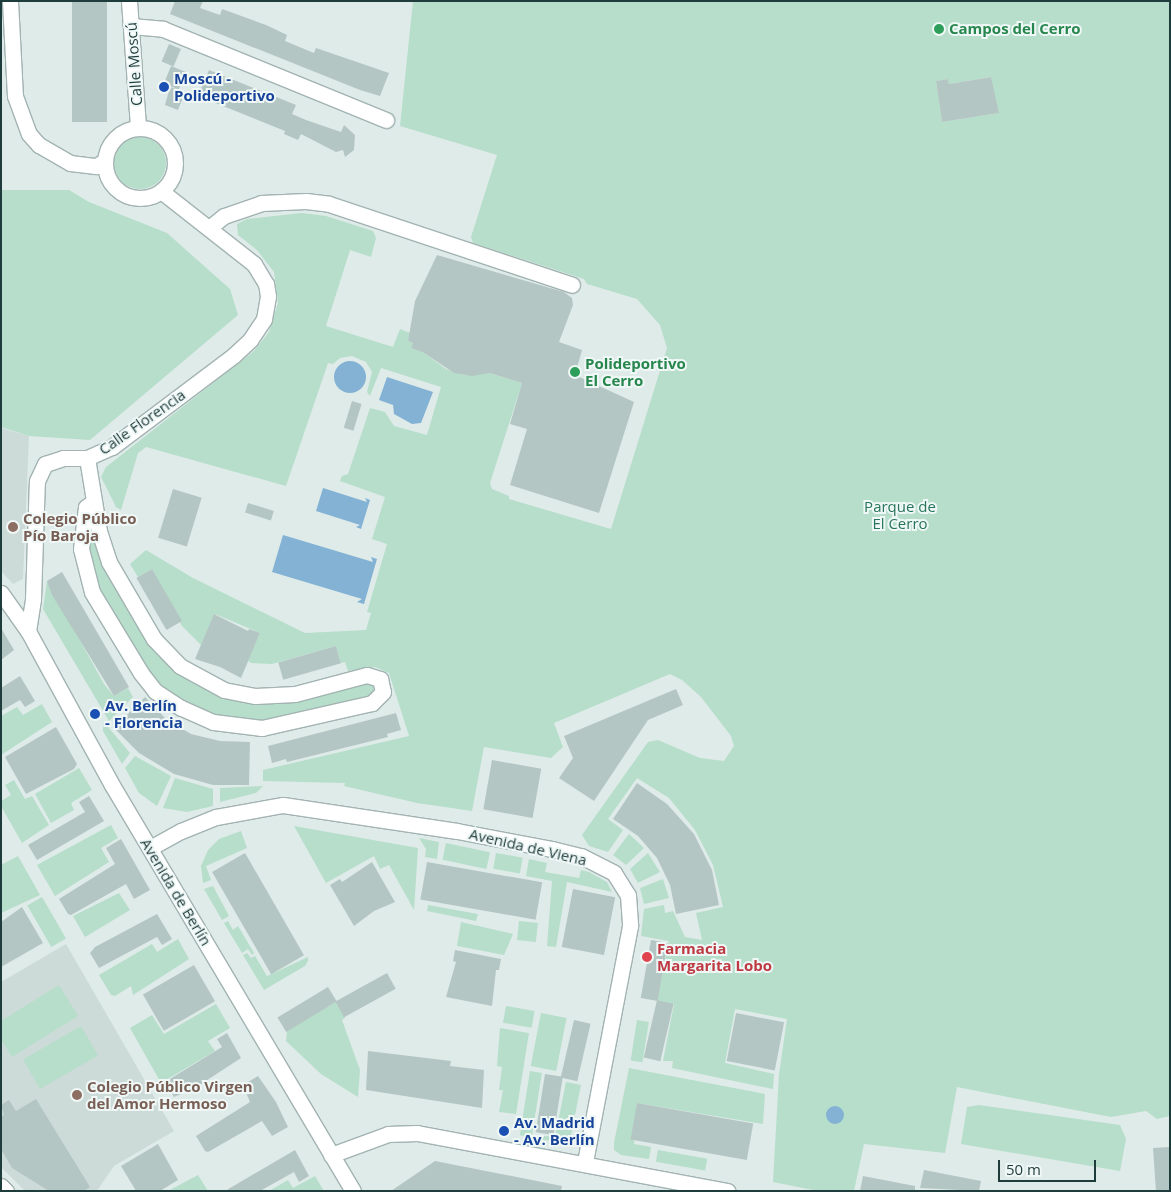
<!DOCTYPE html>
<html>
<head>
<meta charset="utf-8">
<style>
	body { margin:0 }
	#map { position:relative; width:1171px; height:1192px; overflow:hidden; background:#dfebe9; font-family:"Open Sans",sans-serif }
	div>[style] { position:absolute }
	.built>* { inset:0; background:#cddbd8 }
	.green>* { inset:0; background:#b6decb; transform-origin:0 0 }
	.round { border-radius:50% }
	.water>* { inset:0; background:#83b2d4 }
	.building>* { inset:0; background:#b4c6c3; transform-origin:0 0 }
	.roads { filter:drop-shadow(1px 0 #a2b3b2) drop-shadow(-1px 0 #a2b3b2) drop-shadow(0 1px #a2b3b2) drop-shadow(0 -1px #a2b3b2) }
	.minor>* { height:15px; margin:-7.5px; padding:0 7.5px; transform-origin:7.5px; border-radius:7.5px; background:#fff }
	.minor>.ring { margin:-7.5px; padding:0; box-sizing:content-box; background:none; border:15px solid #fff; border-radius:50% }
	.dots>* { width:14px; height:14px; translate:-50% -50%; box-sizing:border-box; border:2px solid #eff8f6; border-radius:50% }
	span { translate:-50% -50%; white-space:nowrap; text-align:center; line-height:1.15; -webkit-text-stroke:4px #eff8f6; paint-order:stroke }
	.leisure-label { font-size:15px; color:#27864d; font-weight:700 }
	.left { translate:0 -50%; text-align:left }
	.street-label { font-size:15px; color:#1f3c3c }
	.transit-label { font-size:15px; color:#164399; font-weight:700 }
	.park-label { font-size:15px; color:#27755a }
	.education-label { font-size:15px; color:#785e54; font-weight:700 }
	.health-label { font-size:15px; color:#be3a42; font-weight:700 }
	.frame { position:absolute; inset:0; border:2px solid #1f3c3c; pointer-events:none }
	.scale { position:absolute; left:998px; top:1160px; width:98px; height:22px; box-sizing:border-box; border:2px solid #1f3c3c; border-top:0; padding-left:6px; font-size:15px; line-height:18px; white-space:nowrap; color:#1f3c3c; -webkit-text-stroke:4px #eff8f6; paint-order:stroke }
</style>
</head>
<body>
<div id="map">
	<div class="built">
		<i style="clip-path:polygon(1px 428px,29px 436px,23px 579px,13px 584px,1px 571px)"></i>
		<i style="clip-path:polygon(66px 944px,174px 1131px,114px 1166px,97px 1191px,25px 1191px,1px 1167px,1px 982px)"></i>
	</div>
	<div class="green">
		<i style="clip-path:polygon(evenodd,413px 1px,1170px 1px,1170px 1116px,1157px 1119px,1146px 1111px,1111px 1117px,957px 1087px,945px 1153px,864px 1144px,854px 1191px,818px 1191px,773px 1182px,779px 1074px,787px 1019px,735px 1009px,725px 1063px,774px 1074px,773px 1089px,672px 1068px,673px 1061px,663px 1061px,674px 1004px,657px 1000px,669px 941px,641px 936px,644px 909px,664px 905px,665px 913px,673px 911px,685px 937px,702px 940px,696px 913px,723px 907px,713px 865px,695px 830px,669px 798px,637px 778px,608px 819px,623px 830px,608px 852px,589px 846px,582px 835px,648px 742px,658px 740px,700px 758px,724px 761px,734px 746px,731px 736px,701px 697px,682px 680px,670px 674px,554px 723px,563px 747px,551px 758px,484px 747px,472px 811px,417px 803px,344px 786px,345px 783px,263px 781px,263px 770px,409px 736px,389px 673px,375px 667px,348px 671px,345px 662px,341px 663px,336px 646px,272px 664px,251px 663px,248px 661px,260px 633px,215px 614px,201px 645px,182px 626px,152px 569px,138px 577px,130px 564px,146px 550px,193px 578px,305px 633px,366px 630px,371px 613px,367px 612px,387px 544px,372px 539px,385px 497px,340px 481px,342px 476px,348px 474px,370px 408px,385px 412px,394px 426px,427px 435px,441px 387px,381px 368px,370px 396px,367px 392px,372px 372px,366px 362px,352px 356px,340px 358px,333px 364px,328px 363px,286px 486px,146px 447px,138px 453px,121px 510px,116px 507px,101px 477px,106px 467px,254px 351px,269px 332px,278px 303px,274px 272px,257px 250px,238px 235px,237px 224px,247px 219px,302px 213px,326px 216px,373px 231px,376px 238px,371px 257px,350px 250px,326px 326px,393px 347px,400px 329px,410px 333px,408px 341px,413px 343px,411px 348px,424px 353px,446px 369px,464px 375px,490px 373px,522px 383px,490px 483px,492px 489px,509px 496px,509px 499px,611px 529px,667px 348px,660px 325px,637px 299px,587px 284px,584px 279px,473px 243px,471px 237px,497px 155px,400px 126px,413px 1px,990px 77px,999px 113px,942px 122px,936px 81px,948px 79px,949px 84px,990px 77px)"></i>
		<i class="round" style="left:114px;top:137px;width:52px;height:52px"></i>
		<i style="clip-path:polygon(1px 190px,69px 190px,89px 202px,167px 233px,230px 289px,238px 315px,90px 440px,29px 436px,1px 427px)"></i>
		<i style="clip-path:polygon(93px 519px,177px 673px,186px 679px,215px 692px,262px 702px,287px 702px,364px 681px,373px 683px,374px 692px,372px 696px,264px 722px,214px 716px,199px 710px,163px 688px,152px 677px,93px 583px,86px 553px)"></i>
		<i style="clip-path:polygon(47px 581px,104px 684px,114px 696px,128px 688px,133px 697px,109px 721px,43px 609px)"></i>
		<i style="clip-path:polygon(42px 704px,52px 722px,1px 755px,1px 716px,17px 707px,23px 715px)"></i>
		<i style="clip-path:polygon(103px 721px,130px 753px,122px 764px,103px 731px)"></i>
		<i style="clip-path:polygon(135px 756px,171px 776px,157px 806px,139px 793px,125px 768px)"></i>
		<i style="clip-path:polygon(79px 768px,92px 790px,71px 803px,74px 810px,51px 823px,35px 794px)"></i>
		<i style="clip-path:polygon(175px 778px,213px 789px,213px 806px,187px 812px,163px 808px)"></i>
		<i style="clip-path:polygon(14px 780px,25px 799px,32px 796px,49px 825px,22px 843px,1px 806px,1px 801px,11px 795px,5px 785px)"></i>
		<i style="clip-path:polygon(263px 786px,256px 793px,220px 802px,220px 788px)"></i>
		<i style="clip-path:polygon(111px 825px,118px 838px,101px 848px,109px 862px,55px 896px,37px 865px)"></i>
		<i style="clip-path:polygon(294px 826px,418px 848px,414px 910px,389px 865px,380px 869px,374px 856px,326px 883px)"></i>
		<i style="clip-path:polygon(241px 831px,247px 848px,206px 866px,211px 880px,203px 883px,201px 866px,208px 850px,219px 839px)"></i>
		<i style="clip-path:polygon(629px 834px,644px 848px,626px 865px,613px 855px)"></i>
		<i style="clip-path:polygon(419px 838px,439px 842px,437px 859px,425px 857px,426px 849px)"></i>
		<i style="left:446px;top:843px;width:45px;height:17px;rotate:12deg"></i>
		<i style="left:496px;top:853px;width:27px;height:16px;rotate:10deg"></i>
		<i style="clip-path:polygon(648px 853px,660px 872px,638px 883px,630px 869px)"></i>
		<i style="clip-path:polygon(18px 856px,40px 895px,1px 913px,1px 865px)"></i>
		<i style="clip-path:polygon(529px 859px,547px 863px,545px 872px,579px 878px,581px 870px,589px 872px,607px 882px,612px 892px,567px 882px,556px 947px,547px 946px,552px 881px,526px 876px)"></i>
		<i style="clip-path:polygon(663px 879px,669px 898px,644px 904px,640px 888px)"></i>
		<i style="clip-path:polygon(213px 886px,229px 916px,222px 920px,204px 889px)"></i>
		<i style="clip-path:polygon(119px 893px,130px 910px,85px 937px,73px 916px)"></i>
		<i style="left:42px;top:897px;width:48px;height:17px;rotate:60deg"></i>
		<i style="clip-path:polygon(428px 905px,478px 914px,476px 921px,427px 911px)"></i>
		<i style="clip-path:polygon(228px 921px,233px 930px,238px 926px,254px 953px,252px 955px,248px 949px,242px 953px,224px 923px)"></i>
		<i style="left:519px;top:921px;width:19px;height:19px;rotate:6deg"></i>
		<i style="clip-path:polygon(461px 922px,513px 934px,504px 955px,457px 946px)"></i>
		<i style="clip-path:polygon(178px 939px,189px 959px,133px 995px,131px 986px,115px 996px,111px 995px,99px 975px,152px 944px,157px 952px)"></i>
		<i style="clip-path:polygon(247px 953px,251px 958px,255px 956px,267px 976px,308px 957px,308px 961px,305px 966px,264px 990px,243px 955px)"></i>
		<i style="clip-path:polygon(59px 985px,78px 1016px,12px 1057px,1px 1039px,1px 1021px)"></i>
		<i style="clip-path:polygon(336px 1002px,345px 1018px,342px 1020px,360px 1070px,358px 1097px,321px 1074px,286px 1041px,287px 1031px)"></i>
		<i style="clip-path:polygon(216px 1004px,230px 1028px,208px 1041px,215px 1051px,161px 1083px,130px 1028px,152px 1015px,164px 1034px)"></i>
		<i style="left:506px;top:1006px;width:29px;height:17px;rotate:10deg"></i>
		<i style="left:541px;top:1013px;width:26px;height:54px;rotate:11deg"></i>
		<i style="left:637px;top:1020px;width:12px;height:41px;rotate:9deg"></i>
		<i style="left:81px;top:1026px;width:34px;height:67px;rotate:60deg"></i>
		<i style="clip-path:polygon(500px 1028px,529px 1033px,516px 1114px,499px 1112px,503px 1090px,499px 1090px,502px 1067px,497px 1066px)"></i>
		<i style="clip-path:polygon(629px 1068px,765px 1094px,763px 1124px,637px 1103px,634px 1144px,651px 1147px,649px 1159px,621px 1155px,614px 1150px,614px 1143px)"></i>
		<i style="left:530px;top:1071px;width:12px;height:65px;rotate:9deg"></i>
		<i style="clip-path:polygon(566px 1082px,581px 1085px,571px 1135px,559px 1142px,538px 1139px,538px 1135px,555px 1137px)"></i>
		<i style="clip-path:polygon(979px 1105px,1120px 1125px,1126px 1139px,1120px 1171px,961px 1144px,967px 1107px)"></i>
		<i style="left:658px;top:1150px;width:50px;height:12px;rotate:10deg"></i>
		<i style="clip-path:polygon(198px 1175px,208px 1191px,168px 1191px)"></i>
		<i style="clip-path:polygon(315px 1176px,324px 1191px,269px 1191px,288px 1180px,293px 1188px)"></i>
	</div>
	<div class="water">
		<i class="round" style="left:334px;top:361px;width:32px;height:32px"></i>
		<i style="clip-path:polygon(387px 377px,433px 392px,421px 423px,412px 424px,394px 414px,393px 405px,379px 400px)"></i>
		<i style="clip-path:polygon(323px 488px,367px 502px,365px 498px,370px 500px,361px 529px,356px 527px,360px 525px,316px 511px)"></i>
		<i style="clip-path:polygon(283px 535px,373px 562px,371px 557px,377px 559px,364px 604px,357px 602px,362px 599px,272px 572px)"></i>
		<i class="round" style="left:826px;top:1106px;width:18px;height:18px"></i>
	</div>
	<div class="building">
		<i style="left:72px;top:1px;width:35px;height:121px"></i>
		<i style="clip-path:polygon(175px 1px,203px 1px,200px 8px,220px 15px,222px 9px,266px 25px,287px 35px,285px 41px,314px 53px,316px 48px,389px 73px,380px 96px,360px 90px,170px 14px)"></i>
		<i style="left:169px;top:44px;width:13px;height:19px;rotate:23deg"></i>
		<i style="left:171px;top:66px;width:16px;height:19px;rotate:22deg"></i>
		<i style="clip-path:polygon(209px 70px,296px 105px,292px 114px,306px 120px,341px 132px,344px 125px,355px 135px,354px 150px,345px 157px,343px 150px,336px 152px,301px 134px,298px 140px,284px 134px,285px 131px,198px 96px)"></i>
		<i style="clip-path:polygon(991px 77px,999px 113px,942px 122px,936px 81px,948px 79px,949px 84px)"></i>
		<i style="clip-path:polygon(170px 87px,185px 92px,178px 110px,165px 105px)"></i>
		<i style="clip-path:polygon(437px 255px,564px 292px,572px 298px,573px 305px,559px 342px,582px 350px,575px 375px,634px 402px,599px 513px,510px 485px,527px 429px,510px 424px,522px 383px,490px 373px,472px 376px,454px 373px,424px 353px,411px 348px,413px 343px,408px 341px,415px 301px)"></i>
		<i style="left:352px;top:401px;width:10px;height:28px;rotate:17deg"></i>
		<i style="left:173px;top:489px;width:30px;height:51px;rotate:17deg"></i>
		<i style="left:248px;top:503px;width:27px;height:10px;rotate:17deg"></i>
		<i style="left:152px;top:569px;width:60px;height:18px;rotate:60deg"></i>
		<i style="clip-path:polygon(62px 572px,129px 687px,114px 696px,52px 595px,47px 581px)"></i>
		<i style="clip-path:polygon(214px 614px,248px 631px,249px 629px,260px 633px,241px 678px,220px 667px,195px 659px)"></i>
		<i style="clip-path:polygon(1px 628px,14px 650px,1px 660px)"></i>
		<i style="left:336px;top:646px;width:18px;height:60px;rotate:74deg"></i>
		<i style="clip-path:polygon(20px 676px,35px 701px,25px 707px,20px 700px,1px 711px,1px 688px)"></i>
		<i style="clip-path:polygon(676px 689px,683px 705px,648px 720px,594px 801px,559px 778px,573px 758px,564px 736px)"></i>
		<i style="clip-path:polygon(145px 697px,166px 719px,191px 734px,220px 741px,250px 742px,249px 785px,213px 785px,174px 774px,139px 753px,114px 728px)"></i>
		<i style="clip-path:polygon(396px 713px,401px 730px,387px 734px,388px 737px,287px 762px,286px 759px,272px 763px,268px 746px)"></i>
		<i style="clip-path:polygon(56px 727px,77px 764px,74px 769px,26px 794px,5px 757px)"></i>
		<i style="left:492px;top:760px;width:50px;height:50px;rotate:10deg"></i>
		<i style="clip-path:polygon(637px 783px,667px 804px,694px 834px,712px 870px,719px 905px,676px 914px,670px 885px,657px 858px,638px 836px,613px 819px)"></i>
		<i style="clip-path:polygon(89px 796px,104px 821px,37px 860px,28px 845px,85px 812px,79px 802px)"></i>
		<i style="clip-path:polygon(121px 839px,150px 890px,134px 899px,126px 884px,71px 915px,68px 914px,59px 899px,115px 864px,106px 848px)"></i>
		<i style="left:245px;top:853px;width:118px;height:38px;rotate:60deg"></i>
		<i style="clip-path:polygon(372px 862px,395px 902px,374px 911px,354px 926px,330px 885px,340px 879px,342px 882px)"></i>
		<i style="left:427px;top:862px;width:117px;height:38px;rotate:10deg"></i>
		<i style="left:573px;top:889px;width:43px;height:59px;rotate:11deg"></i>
		<i style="clip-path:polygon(22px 907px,43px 943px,1px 967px,1px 922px)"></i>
		<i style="clip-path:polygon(157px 914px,172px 939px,162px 945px,157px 937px,99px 968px,90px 953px,95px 947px)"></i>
		<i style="left:651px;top:940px;width:17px;height:59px;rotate:10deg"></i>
		<i style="clip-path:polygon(455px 950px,501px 959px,499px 970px,496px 970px,492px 1006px,446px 997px,456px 962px,453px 961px)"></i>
		<i style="left:194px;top:965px;width:42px;height:59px;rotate:60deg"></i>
		<i style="left:387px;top:973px;width:18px;height:59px;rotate:61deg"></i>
		<i style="left:328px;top:987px;width:17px;height:59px;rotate:59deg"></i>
		<i style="left:657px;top:1000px;width:17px;height:59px;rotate:13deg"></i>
		<i style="left:736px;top:1013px;width:49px;height:49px;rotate:11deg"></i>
		<i style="left:574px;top:1020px;width:17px;height:59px;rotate:13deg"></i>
		<i style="clip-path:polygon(227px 1033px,241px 1058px,195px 1088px,174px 1097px,165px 1082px,222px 1047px,217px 1039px)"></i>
		<i style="clip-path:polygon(368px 1051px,451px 1061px,450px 1066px,484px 1070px,482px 1108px,366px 1090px)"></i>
		<i style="left:545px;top:1074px;width:18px;height:59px;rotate:9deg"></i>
		<i style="clip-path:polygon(258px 1076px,276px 1102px,288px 1127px,272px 1136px,262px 1121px,208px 1152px,205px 1151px,196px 1136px,250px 1102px,243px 1085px)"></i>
		<i style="clip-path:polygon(36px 1099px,90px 1187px,84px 1191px,49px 1191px,12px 1168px,1px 1149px,1px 1117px,4px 1115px,1px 1105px,9px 1100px,16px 1111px)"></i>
		<i style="left:637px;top:1103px;width:118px;height:37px;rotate:10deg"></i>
		<i style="clip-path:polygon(158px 1144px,178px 1180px,160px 1191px,136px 1191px,121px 1166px)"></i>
		<i style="clip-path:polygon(1170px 1147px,1170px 1190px,1156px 1191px,1153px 1148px)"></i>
		<i style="clip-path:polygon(295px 1150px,309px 1176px,299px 1182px,294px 1172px,260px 1191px,225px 1191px)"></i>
		<i style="clip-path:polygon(435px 1161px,562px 1186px,561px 1191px,391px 1191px)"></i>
		<i style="clip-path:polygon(924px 1170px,981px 1181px,979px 1191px,920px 1188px)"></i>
		<i style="clip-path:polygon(863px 1176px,915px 1186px,915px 1191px,860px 1191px)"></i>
	</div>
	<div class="roads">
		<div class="minor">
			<i style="left:10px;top:1px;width:95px;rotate:87deg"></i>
			<i style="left:15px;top:96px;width:40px;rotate:69.8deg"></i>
			<i style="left:29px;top:134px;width:15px;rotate:48deg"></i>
			<i style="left:39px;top:145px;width:36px;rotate:30deg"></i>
			<i style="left:70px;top:163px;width:26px;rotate:7deg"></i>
			<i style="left:96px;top:166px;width:10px;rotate:-29deg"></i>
			<i style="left:129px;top:1px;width:127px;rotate:85.9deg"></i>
			<i style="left:131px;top:26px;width:32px;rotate:5deg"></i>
			<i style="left:163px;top:29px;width:241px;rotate:22.2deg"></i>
			<i class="ring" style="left:105px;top:128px;width:55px;height:55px"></i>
			<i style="left:209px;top:228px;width:19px;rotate:-39deg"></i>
			<i style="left:224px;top:216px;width:39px;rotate:-19deg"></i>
			<i style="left:261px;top:203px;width:45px;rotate:-2.5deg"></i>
			<i style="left:306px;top:201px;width:23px;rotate:7deg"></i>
			<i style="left:329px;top:204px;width:256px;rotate:18.4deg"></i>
			<i style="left:87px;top:458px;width:74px;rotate:80.7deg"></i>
			<i style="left:99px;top:531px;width:33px;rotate:72deg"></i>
			<i style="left:109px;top:562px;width:89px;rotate:59.7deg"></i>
			<i style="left:154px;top:639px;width:37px;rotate:46deg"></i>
			<i style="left:180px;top:666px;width:50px;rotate:28.6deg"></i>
			<i style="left:224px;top:690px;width:32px;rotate:11deg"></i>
			<i style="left:255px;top:696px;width:40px;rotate:-2.9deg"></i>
			<i style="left:295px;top:694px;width:74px;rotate:-14.8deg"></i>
			<i style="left:367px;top:675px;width:14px;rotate:17deg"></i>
			<i style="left:380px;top:679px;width:13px;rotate:77deg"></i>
			<i style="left:383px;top:692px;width:16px;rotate:135deg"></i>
			<i style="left:372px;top:703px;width:113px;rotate:167.2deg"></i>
			<i style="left:262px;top:728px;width:49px;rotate:-173deg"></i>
			<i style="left:213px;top:722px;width:35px;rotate:-156deg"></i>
			<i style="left:181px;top:708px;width:31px;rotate:-147deg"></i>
			<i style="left:155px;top:691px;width:23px;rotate:-128deg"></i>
			<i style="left:141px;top:673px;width:95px;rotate:-121.2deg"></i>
			<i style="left:92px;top:592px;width:44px;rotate:-104.3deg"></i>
			<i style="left:81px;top:549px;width:42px;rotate:-83.2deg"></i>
			<i style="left:86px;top:507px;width:9px;rotate:-36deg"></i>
			<i style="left:1px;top:593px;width:47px;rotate:54.6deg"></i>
			<i style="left:28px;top:631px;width:175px;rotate:61.4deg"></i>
			<i style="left:112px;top:785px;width:472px;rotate:59.3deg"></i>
			<i style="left:28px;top:631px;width:32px;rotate:-81deg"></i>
			<i style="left:33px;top:599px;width:118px;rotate:-88.1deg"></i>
			<i style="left:37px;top:481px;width:19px;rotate:-65deg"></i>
			<i style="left:45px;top:464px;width:19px;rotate:-18deg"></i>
			<i style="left:63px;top:458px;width:24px"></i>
			<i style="left:87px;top:458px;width:27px;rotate:-24deg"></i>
			<i style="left:112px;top:447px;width:153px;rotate:-37deg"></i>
			<i style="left:234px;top:355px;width:22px;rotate:-43deg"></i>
			<i style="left:250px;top:340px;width:25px;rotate:-56deg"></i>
			<i style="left:264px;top:319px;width:23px;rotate:-80deg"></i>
			<i style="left:268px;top:296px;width:12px;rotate:-99deg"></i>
			<i style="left:266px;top:284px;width:23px;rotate:-121deg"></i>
			<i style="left:254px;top:264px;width:118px;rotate:-141.9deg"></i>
			<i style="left:150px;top:848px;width:35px;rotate:-29deg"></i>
			<i style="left:181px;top:831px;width:38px;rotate:-22deg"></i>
			<i style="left:216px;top:817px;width:68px;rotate:-10.2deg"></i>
			<i style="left:283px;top:805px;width:176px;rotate:8.5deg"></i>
			<i style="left:457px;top:831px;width:97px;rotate:10.7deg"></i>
			<i style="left:552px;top:849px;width:30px;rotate:14deg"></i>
			<i style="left:581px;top:856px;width:37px;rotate:27deg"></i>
			<i style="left:614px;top:873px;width:26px;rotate:58deg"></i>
			<i style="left:628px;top:895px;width:31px;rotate:86deg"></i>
			<i style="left:630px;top:926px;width:241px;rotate:100.8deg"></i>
			<i style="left:331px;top:1155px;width:61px;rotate:-20.2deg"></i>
			<i style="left:388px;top:1134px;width:29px;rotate:-2deg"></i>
			<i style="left:417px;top:1133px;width:316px;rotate:10.6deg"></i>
			<i style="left:1px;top:1186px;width:7px;rotate:45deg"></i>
		</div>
	</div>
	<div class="dots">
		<i style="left:939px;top:29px;background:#2e9e5b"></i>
		<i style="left:164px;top:87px;background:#1a4fb4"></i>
		<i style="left:575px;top:372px;background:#2e9e5b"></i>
		<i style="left:13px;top:527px;background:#8d6e63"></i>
		<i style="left:95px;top:714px;background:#1a4fb4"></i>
		<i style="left:647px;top:957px;background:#e0444e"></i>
		<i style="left:77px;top:1095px;background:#8d6e63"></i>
		<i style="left:504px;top:1131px;background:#1a4fb4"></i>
	</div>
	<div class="leisure-label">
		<span class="left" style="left:949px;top:29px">Campos del Cerro</span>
		<span class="left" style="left:585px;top:372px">Polideportivo<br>El Cerro</span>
	</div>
	<div class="street-label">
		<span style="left:134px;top:64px;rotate:-94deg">Calle Moscú</span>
		<span style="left:142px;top:422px;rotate:-35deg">Calle Florencia</span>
		<span style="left:528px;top:847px;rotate:13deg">Avenida de Viena</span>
		<span style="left:176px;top:892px;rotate:59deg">Avenida de Berlín</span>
	</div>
	<div class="transit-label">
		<span class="left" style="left:174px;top:87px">Moscú -<br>Polideportivo</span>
		<span class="left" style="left:105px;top:714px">Av. Berlín<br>- Florencia</span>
		<span class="left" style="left:514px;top:1131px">Av. Madrid<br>- Av. Berlín</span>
	</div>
	<div class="park-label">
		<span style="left:900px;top:515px">Parque de<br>El Cerro</span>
	</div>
	<div class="education-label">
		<span class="left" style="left:23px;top:527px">Colegio Público<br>Pío Baroja</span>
		<span class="left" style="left:87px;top:1095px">Colegio Público Virgen<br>del Amor Hermoso</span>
	</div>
	<div class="health-label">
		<span class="left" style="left:657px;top:957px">Farmacia<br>Margarita Lobo</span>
	</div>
	<div class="frame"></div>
	<div class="scale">50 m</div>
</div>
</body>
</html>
